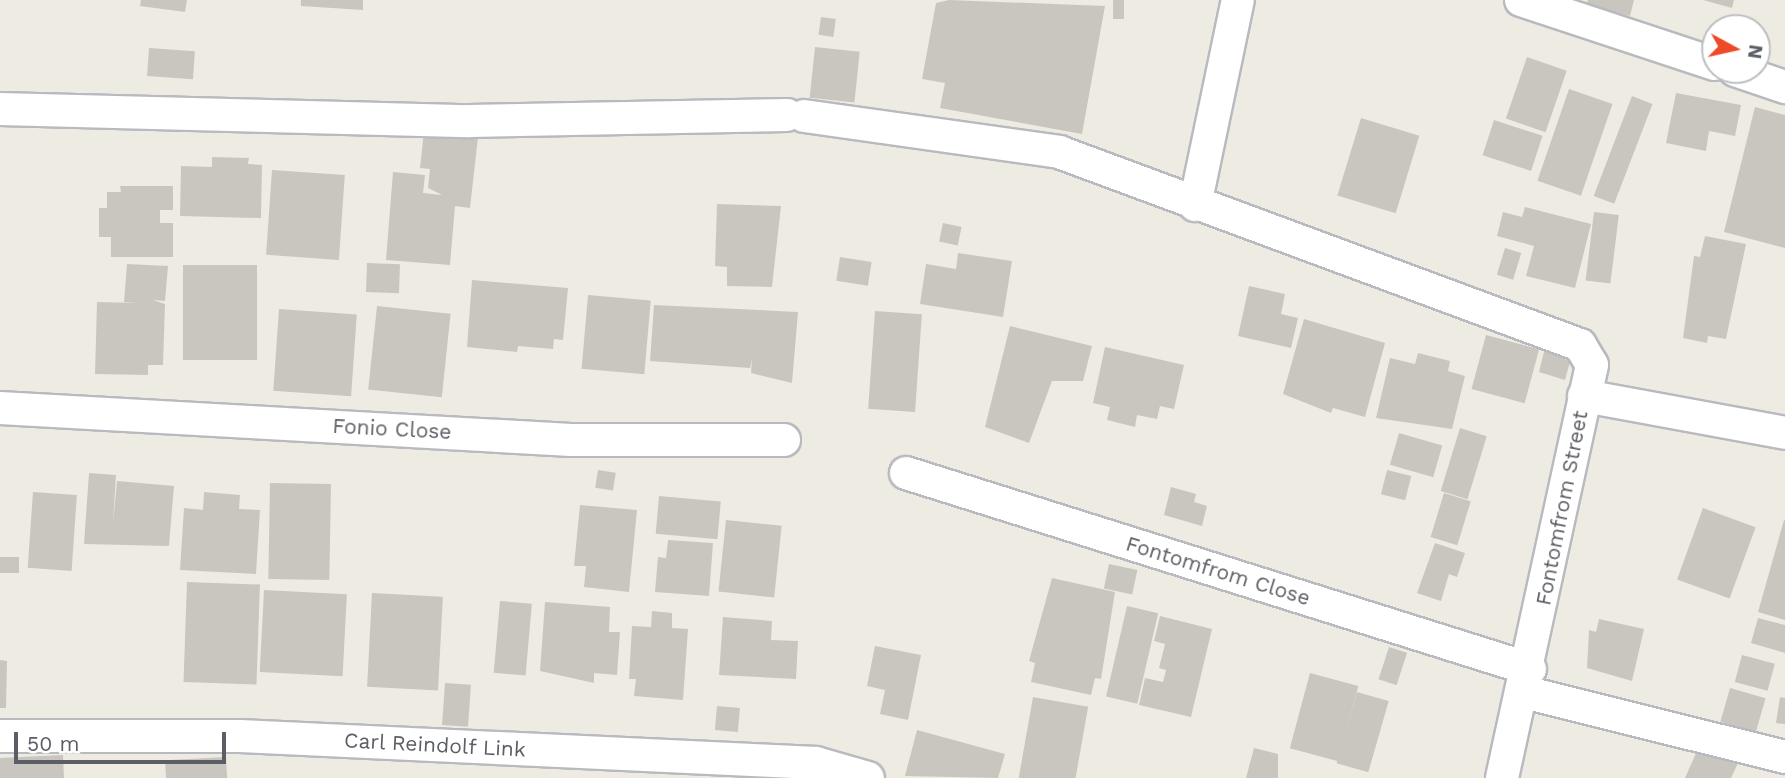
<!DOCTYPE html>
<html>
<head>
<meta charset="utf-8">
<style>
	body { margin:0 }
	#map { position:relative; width:1785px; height:778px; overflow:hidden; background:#eeece2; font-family:"Work Sans",sans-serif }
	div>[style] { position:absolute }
	.building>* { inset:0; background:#c9c6bf; transform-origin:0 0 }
	.roads { filter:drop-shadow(2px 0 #b8babf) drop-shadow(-2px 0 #b8babf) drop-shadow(0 2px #b8babf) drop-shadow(0 -2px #b8babf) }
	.street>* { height:32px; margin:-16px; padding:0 16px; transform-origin:16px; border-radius:16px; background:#fff }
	span { translate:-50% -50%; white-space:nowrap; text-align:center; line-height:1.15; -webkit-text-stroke:5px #fff; paint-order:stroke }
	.street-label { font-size:21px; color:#5b5e64 }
	.north { position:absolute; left:1701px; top:14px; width:70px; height:70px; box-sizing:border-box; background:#fff; border:2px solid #bdbfc1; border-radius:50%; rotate:98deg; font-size:19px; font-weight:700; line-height:28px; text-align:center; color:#5b5e64 }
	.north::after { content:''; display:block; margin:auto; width:24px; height:32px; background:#ee4a28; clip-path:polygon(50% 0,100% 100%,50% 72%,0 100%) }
	.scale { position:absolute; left:14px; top:732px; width:212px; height:32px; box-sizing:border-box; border:4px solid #5b5e64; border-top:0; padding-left:9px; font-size:21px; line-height:24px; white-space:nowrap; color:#5b5e64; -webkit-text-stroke:5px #fff; paint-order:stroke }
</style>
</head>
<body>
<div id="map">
	<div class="building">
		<i style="clip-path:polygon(141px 0,187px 0,185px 12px,140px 6px)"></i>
		<i style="clip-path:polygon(301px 0,363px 0,363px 10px,301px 6px)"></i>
		<i style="clip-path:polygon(949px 0,1105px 6px,1082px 134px,940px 108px,945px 83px,922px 79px,936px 3px)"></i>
		<i style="left:1113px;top:0;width:11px;height:19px"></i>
		<i style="clip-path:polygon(1588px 0,1634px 0,1630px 16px,1586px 5px)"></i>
		<i style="clip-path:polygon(1703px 0,1734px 0,1732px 8px)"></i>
		<i style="left:821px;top:17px;width:15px;height:18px;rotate:8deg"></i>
		<i style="left:815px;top:47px;width:45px;height:51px;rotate:6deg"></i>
		<i style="left:149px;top:48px;width:46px;height:28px;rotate:4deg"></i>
		<i style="left:1527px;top:57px;width:42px;height:65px;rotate:19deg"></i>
		<i style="left:1569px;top:89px;width:46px;height:97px;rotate:19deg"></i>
		<i style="clip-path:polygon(1676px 93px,1741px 105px,1735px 136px,1709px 131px,1706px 151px,1666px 143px)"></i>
		<i style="left:1632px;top:96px;width:22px;height:107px;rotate:21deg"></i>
		<i style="clip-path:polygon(1755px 107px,1785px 115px,1785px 248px,1724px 232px)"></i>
		<i style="left:1361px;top:118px;width:61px;height:81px;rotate:17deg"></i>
		<i style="left:1494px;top:120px;width:51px;height:37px;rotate:18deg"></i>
		<i style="clip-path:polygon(424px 131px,478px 137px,470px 208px,455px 206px,450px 265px,386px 260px,393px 172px,425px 175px,423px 193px,442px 195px,428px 188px,430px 169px,420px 168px)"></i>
		<i style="clip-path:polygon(212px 157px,249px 158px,248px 164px,262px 165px,261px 218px,180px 216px,181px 166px,212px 167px)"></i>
		<i style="left:272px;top:170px;width:73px;height:85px;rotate:4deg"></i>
		<i style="clip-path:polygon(120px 186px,173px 186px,173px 210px,160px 210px,160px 223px,173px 223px,173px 257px,111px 257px,111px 237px,99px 237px,99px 208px,107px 208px,107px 192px,121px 192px)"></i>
		<i style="clip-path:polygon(717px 204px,781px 206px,772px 287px,727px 286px,727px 267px,715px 266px)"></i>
		<i style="clip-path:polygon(1525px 207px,1591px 224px,1575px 288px,1526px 276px,1534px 246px,1497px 236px,1503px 212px,1522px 217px)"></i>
		<i style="left:1594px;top:212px;width:25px;height:69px;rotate:7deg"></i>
		<i style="left:943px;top:223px;width:19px;height:19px;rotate:12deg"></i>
		<i style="clip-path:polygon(1705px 236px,1746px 244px,1726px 339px,1708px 336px,1707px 343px,1683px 338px,1694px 256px,1700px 257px)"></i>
		<i style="left:1505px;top:248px;width:17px;height:28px;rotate:17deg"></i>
		<i style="clip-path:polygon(958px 253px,1012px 261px,1003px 317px,920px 304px,926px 264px,956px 269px)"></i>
		<i style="left:840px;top:257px;width:32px;height:24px;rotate:9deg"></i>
		<i style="left:367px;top:263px;width:33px;height:29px;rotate:2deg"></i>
		<i style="clip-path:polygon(127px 264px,168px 266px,165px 301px,153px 300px,165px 304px,163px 365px,148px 365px,148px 375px,95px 374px,97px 302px,139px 303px,124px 302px)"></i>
		<i style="left:183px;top:265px;width:74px;height:95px"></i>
		<i style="clip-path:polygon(472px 280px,568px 288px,563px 340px,554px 339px,553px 349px,518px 346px,517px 352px,467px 347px)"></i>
		<i style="clip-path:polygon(1249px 286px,1285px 294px,1281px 314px,1298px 318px,1291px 348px,1238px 336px)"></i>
		<i style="left:588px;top:295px;width:63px;height:74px;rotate:5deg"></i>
		<i style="clip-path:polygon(654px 305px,798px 312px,792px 383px,751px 373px,752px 359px,750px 368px,650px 361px)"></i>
		<i style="left:377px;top:306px;width:74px;height:84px;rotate:6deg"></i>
		<i style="left:279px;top:309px;width:78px;height:82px;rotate:4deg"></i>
		<i style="left:875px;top:311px;width:47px;height:98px;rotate:4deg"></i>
		<i style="clip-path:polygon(1304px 319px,1385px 343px,1365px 417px,1333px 408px,1331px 413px,1283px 394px)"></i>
		<i style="clip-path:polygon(1010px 326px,1092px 346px,1083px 381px,1052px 381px,1029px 443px,985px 427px)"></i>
		<i style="left:1486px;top:335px;width:55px;height:56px;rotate:15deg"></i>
		<i style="clip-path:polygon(1105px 347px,1184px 365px,1174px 409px,1160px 406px,1157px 419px,1137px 415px,1135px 427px,1107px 420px,1110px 407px,1093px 403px)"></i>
		<i style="clip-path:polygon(1545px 348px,1570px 362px,1565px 380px,1539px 372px)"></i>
		<i style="clip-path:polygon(1418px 353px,1450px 361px,1448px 371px,1465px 376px,1452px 429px,1376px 418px,1390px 358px,1415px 364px)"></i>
		<i style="left:1460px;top:428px;width:28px;height:66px;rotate:17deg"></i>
		<i style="left:1399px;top:433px;width:45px;height:33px;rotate:16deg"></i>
		<i style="left:598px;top:470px;width:18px;height:18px;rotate:9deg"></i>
		<i style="left:1387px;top:470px;width:25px;height:25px;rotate:14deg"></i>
		<i style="clip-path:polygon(89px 473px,116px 475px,113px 523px,117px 481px,174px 486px,169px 546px,84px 544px)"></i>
		<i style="left:270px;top:483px;width:61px;height:96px;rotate:1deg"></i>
		<i style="clip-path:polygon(1171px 487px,1196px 494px,1194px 502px,1207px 506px,1202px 526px,1164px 515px)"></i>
		<i style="left:33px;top:492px;width:44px;height:76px;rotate:4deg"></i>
		<i style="clip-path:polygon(204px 492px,240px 495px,239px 509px,260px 510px,256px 574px,180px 570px,184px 508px,215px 511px,203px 510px)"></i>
		<i style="left:1444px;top:493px;width:28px;height:46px;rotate:17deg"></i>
		<i style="left:659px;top:496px;width:62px;height:38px;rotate:5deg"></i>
		<i style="clip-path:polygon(580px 505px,637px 510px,629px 592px,584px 587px,586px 566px,574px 566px)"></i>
		<i style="left:1703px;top:508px;width:56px;height:76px;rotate:20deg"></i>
		<i style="left:726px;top:520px;width:56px;height:72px;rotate:6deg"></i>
		<i style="clip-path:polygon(1784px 520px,1785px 520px,1785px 620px,1758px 612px)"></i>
		<i style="clip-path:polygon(668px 540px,713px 543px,709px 596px,655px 592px,658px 557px,666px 558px)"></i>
		<i style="clip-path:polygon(1435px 543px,1465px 553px,1457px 577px,1449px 574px,1441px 601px,1417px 593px)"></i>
		<i style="left:0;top:557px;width:19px;height:16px"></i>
		<i style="left:1109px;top:564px;width:29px;height:25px;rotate:12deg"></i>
		<i style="clip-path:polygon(1052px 578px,1115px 592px,1101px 679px,1095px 678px,1091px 695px,1031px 682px,1035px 663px,1029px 661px)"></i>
		<i style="left:187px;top:582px;width:73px;height:100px;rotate:2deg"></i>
		<i style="left:264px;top:590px;width:83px;height:82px;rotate:3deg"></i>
		<i style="left:372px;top:593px;width:71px;height:94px;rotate:3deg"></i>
		<i style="left:500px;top:601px;width:32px;height:72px;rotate:5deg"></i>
		<i style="clip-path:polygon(545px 602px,610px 607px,609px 632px,620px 632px,617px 675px,594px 673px,594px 683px,540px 671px)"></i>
		<i style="left:1127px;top:606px;width:32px;height:93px;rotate:13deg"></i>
		<i style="clip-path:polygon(652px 611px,672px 613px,672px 628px,688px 629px,683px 700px,634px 696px,636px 679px,629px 679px,632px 626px,651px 627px)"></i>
		<i style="clip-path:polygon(1160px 616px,1212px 629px,1191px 717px,1139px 705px,1145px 678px,1163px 682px,1166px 670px,1159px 668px,1165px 644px,1154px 641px)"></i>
		<i style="clip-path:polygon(723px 617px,772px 621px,771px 640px,798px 641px,796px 679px,719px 675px)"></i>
		<i style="clip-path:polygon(1758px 618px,1785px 625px,1785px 653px,1751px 643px)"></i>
		<i style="clip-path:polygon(1599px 619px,1644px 629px,1632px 681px,1587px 668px,1589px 630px,1596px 632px)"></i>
		<i style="clip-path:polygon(875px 646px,921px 655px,908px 720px,880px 714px,885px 690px,867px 686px)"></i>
		<i style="left:1389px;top:647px;width:19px;height:34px;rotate:18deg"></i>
		<i style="left:1742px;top:655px;width:34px;height:28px;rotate:15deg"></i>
		<i style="clip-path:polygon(0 660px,7px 661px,6px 708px,0 708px)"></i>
		<i style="left:1310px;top:673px;width:50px;height:78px;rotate:15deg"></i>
		<i style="left:445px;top:683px;width:26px;height:42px;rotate:4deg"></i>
		<i style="left:1730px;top:688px;width:37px;height:35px;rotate:16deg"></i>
		<i style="left:1357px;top:692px;width:33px;height:74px;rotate:16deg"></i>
		<i style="left:1033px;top:697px;width:56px;height:82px;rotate:10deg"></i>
		<i style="clip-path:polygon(1780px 697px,1785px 698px,1785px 724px,1776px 723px)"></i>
		<i style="left:717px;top:706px;width:23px;height:24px;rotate:5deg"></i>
		<i style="clip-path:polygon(917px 730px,1005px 754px,998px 778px,905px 776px)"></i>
		<i style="clip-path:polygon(1701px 742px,1740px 759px,1731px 778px,1685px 778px)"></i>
		<i style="clip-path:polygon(1254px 748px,1278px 754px,1278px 778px,1246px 778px)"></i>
		<i style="clip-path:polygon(63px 755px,64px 778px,0 778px,0 758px)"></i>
		<i style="left:226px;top:757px;width:21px;height:61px;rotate:87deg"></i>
	</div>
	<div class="roads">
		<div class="street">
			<i style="left:1521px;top:0;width:204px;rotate:18.3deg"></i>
			<i style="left:1735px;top:70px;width:53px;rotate:18.8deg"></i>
			<i style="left:0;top:109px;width:469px;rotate:1.5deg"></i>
			<i style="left:469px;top:121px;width:318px;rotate:-1.1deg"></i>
			<i style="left:804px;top:116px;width:258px;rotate:8deg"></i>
			<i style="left:1059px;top:152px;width:556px;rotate:20.33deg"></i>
			<i style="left:1580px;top:345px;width:23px;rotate:59deg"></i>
			<i style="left:1592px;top:365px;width:423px;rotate:102.3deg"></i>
			<i style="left:1195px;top:205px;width:209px;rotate:-78.2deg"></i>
			<i style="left:1584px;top:396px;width:204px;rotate:10.4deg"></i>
			<i style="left:0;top:408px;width:572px;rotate:3.21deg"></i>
			<i style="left:571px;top:440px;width:213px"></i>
			<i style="left:906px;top:473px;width:654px;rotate:17.44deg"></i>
			<i style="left:1524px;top:692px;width:269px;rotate:14deg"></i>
			<i style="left:0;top:736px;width:240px"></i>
			<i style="left:240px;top:736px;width:577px;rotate:2.68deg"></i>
			<i style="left:816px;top:763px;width:54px;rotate:16.1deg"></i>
		</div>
	</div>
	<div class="street-label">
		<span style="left:392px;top:429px;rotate:3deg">Fonio Close</span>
		<span style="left:1562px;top:508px;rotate:-79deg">Fontomfrom Street</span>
		<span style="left:1218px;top:571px;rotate:17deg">Fontomfrom Close</span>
		<span style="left:435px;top:745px;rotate:3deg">Carl Reindolf Link</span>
	</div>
	<div class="north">N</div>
	<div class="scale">50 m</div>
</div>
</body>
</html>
